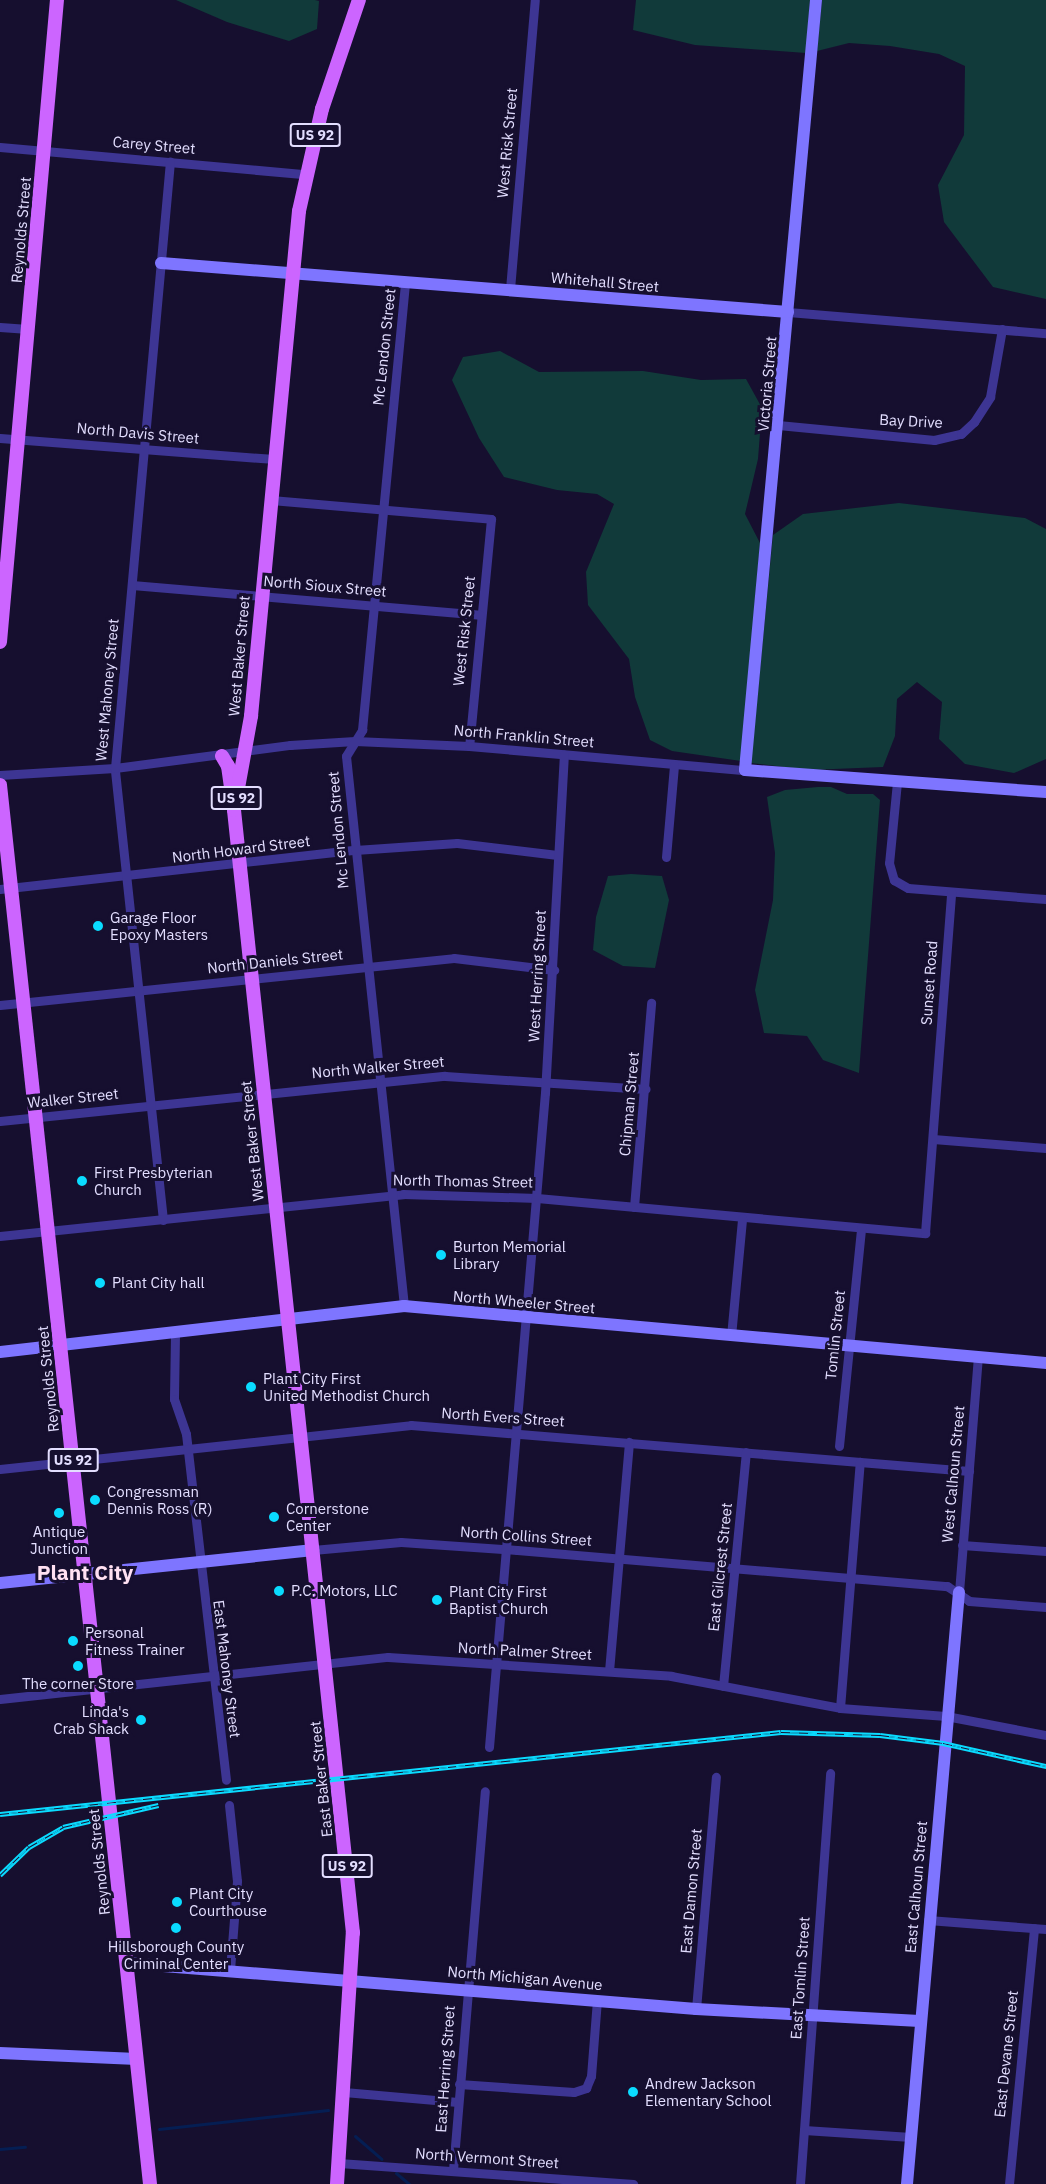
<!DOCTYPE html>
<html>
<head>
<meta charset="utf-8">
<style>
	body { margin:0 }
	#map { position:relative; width:1046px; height:2184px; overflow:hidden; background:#160f2f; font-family:"IBM Plex Sans",sans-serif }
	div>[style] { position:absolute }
	.green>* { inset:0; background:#113a3a }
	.stream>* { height:3px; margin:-1.5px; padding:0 1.5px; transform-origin:1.5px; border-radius:1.5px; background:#051e53 }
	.street>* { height:9px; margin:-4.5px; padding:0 4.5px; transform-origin:4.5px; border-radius:4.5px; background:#3d3593 }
	.secondary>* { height:12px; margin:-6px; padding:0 6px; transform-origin:6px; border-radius:6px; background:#7e75ff }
	.primary>* { height:14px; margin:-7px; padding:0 7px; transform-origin:7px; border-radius:7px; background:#cc65ff }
	.rail>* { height:5px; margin-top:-2.5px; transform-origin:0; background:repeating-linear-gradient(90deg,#160f2f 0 9px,#0adbff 0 18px); box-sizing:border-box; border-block:2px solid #0adbff }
	.dots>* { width:16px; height:16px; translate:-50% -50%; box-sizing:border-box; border:3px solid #160f2f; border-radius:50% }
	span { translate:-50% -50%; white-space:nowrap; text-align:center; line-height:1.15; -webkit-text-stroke:6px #160f2f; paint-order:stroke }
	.shield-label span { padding:2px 4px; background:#160f2f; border:2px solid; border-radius:4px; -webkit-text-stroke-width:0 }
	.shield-label { font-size:14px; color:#e3deff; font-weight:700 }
	.street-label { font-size:15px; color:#e3deff }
	.poi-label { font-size:15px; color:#e3deff }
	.left { translate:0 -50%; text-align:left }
	.right { translate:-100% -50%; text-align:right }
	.district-label { font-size:21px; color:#ffe0f2; font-weight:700 }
</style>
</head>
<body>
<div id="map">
	<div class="green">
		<i style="clip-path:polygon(176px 0,315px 0,319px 1px,317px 29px,289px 41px,227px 22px)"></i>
		<i style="clip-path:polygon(636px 0,810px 0,806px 53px,695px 45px,633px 30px)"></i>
		<i style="clip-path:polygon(822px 0,1046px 0,1046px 299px,993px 287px,944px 222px,938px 185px,964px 135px,965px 66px,939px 54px,890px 46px,849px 43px,817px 51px)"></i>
		<i style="clip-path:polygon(500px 351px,539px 372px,643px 371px,701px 380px,746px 379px,762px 408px,758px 459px,745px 514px,760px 543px,741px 761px,672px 751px,650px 740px,635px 697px,629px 659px,588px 605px,586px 572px,614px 504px,597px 494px,557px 490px,504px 477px,479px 438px,452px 380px,463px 357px)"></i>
		<i style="clip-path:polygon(899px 503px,1025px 518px,1046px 529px,1046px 759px,1014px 773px,965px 764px,939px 739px,942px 702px,917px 682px,897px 699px,895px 736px,883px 767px,809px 770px,751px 763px,773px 535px,803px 514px)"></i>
		<i style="clip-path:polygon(818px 787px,831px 787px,847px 794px,873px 794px,880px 800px,859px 1073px,823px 1060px,807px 1036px,764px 1033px,755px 990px,773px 900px,775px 853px,767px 797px,785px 790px)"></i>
		<i style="clip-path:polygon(631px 874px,662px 876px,669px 900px,655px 968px,623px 966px,593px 950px,596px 917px,608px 876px)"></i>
	</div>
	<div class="stream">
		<i style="left:159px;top:2129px;width:170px;rotate:-6.4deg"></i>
		<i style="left:355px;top:2136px;width:35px;rotate:41deg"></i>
		<i style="left:0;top:2149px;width:25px;rotate:-5deg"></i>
		<i style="left:396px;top:2173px;width:17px;rotate:40deg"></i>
	</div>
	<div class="street">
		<i style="left:0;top:147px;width:306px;rotate:5.1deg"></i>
		<i style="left:510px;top:289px;width:290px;rotate:-85.1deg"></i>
		<i style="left:788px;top:312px;width:259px;rotate:4.7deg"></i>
		<i style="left:0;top:327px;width:28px;rotate:4deg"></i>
		<i style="left:778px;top:425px;width:157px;rotate:5.5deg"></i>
		<i style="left:934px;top:440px;width:28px;rotate:-13deg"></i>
		<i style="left:961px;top:434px;width:18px;rotate:-43deg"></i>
		<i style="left:974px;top:422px;width:30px;rotate:-57deg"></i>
		<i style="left:990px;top:397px;width:69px;rotate:-80deg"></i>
		<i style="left:0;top:438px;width:275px;rotate:4.4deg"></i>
		<i style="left:271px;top:500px;width:221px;rotate:4.9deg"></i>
		<i style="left:491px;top:519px;width:228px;rotate:95.5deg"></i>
		<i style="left:132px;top:585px;width:349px;rotate:4.9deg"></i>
		<i style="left:0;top:775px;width:115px;rotate:-3.5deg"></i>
		<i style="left:115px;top:768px;width:177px;rotate:-7.5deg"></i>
		<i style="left:290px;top:745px;width:65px;rotate:-3.5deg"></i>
		<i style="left:355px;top:741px;width:114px;rotate:2.5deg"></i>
		<i style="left:469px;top:746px;width:277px;rotate:5deg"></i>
		<i style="left:897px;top:782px;width:81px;rotate:95.6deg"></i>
		<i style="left:889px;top:863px;width:18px;rotate:74deg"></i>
		<i style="left:894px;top:880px;width:16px;rotate:30deg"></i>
		<i style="left:908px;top:888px;width:138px;rotate:4.6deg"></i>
		<i style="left:666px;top:857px;width:92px;rotate:-85deg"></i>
		<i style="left:0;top:889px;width:357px;rotate:-6.3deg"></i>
		<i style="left:355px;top:850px;width:102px;rotate:-3.9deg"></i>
		<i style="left:457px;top:843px;width:101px;rotate:6.8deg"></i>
		<i style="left:0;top:1005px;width:456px;rotate:-5.9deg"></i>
		<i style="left:454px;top:958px;width:101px;rotate:6.8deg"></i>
		<i style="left:0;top:1121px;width:447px;rotate:-5.8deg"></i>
		<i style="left:445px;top:1076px;width:201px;rotate:3.7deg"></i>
		<i style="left:933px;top:1139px;width:113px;rotate:4.6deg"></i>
		<i style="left:634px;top:1207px;width:205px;rotate:-85.2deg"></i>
		<i style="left:163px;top:1220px;width:455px;rotate:-96.1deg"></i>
		<i style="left:115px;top:768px;width:609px;rotate:-84.82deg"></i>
		<i style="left:0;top:1236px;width:405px;rotate:-5.9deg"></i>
		<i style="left:403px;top:1194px;width:134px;rotate:1.7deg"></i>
		<i style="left:537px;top:1198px;width:390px;rotate:5.2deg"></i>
		<i style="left:925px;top:1233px;width:342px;rotate:-85.6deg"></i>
		<i style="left:404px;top:1306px;width:553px;rotate:-96.02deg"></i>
		<i style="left:346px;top:756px;width:31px;rotate:-58deg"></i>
		<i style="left:362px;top:730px;width:449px;rotate:-84.5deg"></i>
		<i style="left:175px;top:1334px;width:65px;rotate:90.9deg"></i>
		<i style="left:174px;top:1399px;width:37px;rotate:71deg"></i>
		<i style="left:186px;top:1434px;width:348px;rotate:83.4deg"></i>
		<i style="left:731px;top:1336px;width:118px;rotate:-84.6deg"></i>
		<i style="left:839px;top:1446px;width:219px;rotate:-84.2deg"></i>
		<i style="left:0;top:1469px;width:413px;rotate:-6.1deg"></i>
		<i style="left:411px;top:1425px;width:560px;rotate:4.71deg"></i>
		<i style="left:962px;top:1545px;width:84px;rotate:4.1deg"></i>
		<i style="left:313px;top:1550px;width:88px;rotate:-5.2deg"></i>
		<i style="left:401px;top:1542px;width:116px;rotate:3.9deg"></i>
		<i style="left:517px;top:1550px;width:432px;rotate:4.8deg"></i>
		<i style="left:947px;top:1586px;width:27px;rotate:34deg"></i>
		<i style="left:969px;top:1601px;width:77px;rotate:4.5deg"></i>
		<i style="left:959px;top:1592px;width:235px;rotate:-85.4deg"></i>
		<i style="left:609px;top:1671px;width:230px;rotate:-85deg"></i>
		<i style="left:723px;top:1686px;width:235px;rotate:-84.4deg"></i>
		<i style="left:0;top:1699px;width:390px;rotate:-6.2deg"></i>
		<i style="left:388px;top:1657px;width:284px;rotate:3.8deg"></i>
		<i style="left:671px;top:1676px;width:172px;rotate:10.7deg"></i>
		<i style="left:840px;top:1708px;width:106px;rotate:4.3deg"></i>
		<i style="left:946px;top:1716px;width:102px;rotate:10.8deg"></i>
		<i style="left:840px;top:1708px;width:247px;rotate:-85.4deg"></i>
		<i style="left:489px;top:1747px;width:656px;rotate:-85.11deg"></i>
		<i style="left:545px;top:1093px;width:339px;rotate:-86.8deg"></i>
		<i style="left:229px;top:1805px;width:76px;rotate:84deg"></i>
		<i style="left:237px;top:1881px;width:88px;rotate:94.5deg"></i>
		<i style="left:928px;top:1920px;width:118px;rotate:4.4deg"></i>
		<i style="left:696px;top:2009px;width:233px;rotate:-85.1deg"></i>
		<i style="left:459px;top:2084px;width:115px;rotate:4deg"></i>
		<i style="left:574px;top:2092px;width:13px;rotate:-18deg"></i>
		<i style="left:586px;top:2088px;width:13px;rotate:-67deg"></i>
		<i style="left:591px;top:2076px;width:76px;rotate:-85.5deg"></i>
		<i style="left:344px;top:2092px;width:114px;rotate:5deg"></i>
		<i style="left:804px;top:2130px;width:107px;rotate:3.7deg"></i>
		<i style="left:339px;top:2163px;width:295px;rotate:4.1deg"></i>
		<i style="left:453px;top:2170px;width:380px;rotate:-85.2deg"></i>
		<i style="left:800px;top:2184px;width:412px;rotate:-85.8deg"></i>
		<i style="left:1009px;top:2184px;width:257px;rotate:-84.4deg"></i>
	</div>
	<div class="secondary">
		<i style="left:816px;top:0;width:773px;rotate:95.27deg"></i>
		<i style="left:745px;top:770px;width:302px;rotate:4.2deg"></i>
		<i style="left:161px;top:263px;width:629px;rotate:4.47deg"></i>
		<i style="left:0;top:1352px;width:407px;rotate:-6.5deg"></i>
		<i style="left:404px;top:1306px;width:645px;rotate:5.07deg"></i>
		<i style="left:0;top:1583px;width:315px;rotate:-6deg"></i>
		<i style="left:126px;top:1963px;width:572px;rotate:4.61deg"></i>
		<i style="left:696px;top:2009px;width:224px;rotate:3.1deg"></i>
		<i style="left:0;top:2053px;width:137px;rotate:2.5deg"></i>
		<i style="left:907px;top:2184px;width:594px;rotate:-84.98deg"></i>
	</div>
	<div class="primary">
		<i style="left:0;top:642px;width:645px;rotate:-84.93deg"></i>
		<i style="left:222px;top:756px;width:12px;rotate:59deg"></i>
		<i style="left:228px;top:766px;width:30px;rotate:82deg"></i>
		<i style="left:0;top:785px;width:1407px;rotate:83.88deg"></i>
		<i style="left:337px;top:2184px;width:252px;rotate:-86.4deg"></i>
		<i style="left:353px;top:1933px;width:1129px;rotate:-96.05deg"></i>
		<i style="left:234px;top:810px;width:96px;rotate:-79.7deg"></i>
		<i style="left:251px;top:716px;width:507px;rotate:-84.57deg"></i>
		<i style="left:299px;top:211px;width:105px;rotate:-77.3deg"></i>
		<i style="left:322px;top:109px;width:115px;rotate:-71.3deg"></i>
	</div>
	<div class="rail">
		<i style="left:0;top:1814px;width:785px;rotate:-5.99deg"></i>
		<i style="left:781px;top:1732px;width:99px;rotate:1.7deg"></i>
		<i style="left:880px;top:1735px;width:64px;rotate:7.2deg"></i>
		<i style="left:943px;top:1743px;width:106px;rotate:12.6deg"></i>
		<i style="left:0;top:1875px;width:40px;rotate:-44deg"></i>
		<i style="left:29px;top:1847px;width:39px;rotate:-30deg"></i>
		<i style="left:63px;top:1827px;width:98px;rotate:-13deg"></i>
	</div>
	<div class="dots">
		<i style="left:98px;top:926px;background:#0adbff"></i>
		<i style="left:82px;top:1181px;background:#0adbff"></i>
		<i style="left:441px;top:1255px;background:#0adbff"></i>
		<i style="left:100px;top:1283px;background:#0adbff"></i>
		<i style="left:251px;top:1387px;background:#0adbff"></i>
		<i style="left:95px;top:1500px;background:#0adbff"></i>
		<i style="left:59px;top:1513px;background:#0adbff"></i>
		<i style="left:274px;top:1517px;background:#0adbff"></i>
		<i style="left:279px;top:1591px;background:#0adbff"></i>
		<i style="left:437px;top:1600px;background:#0adbff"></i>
		<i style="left:73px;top:1641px;background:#0adbff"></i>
		<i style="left:78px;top:1666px;background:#0adbff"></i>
		<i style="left:141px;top:1720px;background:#0adbff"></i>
		<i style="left:177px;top:1902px;background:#0adbff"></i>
		<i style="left:176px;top:1928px;background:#0adbff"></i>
		<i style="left:633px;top:2092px;background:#0adbff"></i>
	</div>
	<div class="shield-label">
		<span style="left:315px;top:135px">US 92</span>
		<span style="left:236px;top:798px">US 92</span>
		<span style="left:73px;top:1460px">US 92</span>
		<span style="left:347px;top:1866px">US 92</span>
	</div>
	<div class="street-label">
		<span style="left:507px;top:143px;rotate:-85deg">West Risk Street</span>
		<span style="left:154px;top:145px;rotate:5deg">Carey Street</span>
		<span style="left:21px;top:230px;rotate:-85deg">Reynolds Street</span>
		<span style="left:605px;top:282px;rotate:5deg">Whitehall Street</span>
		<span style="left:384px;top:347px;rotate:-84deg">Mc Lendon Street</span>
		<span style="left:767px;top:384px;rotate:-85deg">Victoria Street</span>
		<span style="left:911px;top:421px;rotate:3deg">Bay Drive</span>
		<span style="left:138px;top:433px;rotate:5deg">North Davis Street</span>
		<span style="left:325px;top:586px;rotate:5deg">North Sioux Street</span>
		<span style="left:464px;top:631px;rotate:-84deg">West Risk Street</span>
		<span style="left:239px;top:656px;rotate:-85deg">West Baker Street</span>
		<span style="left:107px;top:690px;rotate:-85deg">West Mahoney Street</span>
		<span style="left:524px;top:736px;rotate:5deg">North Franklin Street</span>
		<span style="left:338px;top:830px;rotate:-95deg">Mc Lendon Street</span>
		<span style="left:241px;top:849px;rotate:-7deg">North Howard Street</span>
		<span style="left:275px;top:961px;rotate:-6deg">North Daniels Street</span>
		<span style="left:537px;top:976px;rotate:-87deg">West Herring Street</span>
		<span style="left:929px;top:983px;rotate:-86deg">Sunset Road</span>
		<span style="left:378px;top:1067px;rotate:-5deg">North Walker Street</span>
		<span style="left:73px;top:1098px;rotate:-6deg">Walker Street</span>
		<span style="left:629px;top:1104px;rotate:-85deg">Chipman Street</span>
		<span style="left:252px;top:1141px;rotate:-96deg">West Baker Street</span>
		<span style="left:463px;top:1181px;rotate:1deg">North Thomas Street</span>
		<span style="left:524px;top:1302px;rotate:5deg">North Wheeler Street</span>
		<span style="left:835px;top:1335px;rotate:-84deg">Tomlin Street</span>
		<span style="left:48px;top:1379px;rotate:-96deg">Reynolds Street</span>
		<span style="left:503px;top:1417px;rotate:4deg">North Evers Street</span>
		<span style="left:953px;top:1474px;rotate:-85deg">West Calhoun Street</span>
		<span style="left:526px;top:1536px;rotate:4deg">North Collins Street</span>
		<span style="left:720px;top:1567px;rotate:-84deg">East Gilcrest Street</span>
		<span style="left:525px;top:1651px;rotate:3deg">North Palmer Street</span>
		<span style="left:227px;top:1669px;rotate:83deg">East Mahoney Street</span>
		<span style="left:321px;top:1779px;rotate:-96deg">East Baker Street</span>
		<span style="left:99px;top:1862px;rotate:-96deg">Reynolds Street</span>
		<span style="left:916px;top:1887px;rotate:-85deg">East Calhoun Street</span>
		<span style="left:691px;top:1891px;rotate:-85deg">East Damon Street</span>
		<span style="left:525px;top:1978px;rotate:5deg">North Michigan Avenue</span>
		<span style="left:800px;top:1978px;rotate:-86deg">East Tomlin Street</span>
		<span style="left:1006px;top:2054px;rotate:-84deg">East Devane Street</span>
		<span style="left:445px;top:2069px;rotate:-86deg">East Herring Street</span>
		<span style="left:487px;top:2158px;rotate:4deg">North Vermont Street</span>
	</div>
	<div class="poi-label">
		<span class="left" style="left:110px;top:926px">Garage Floor<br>Epoxy Masters</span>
		<span class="left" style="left:94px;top:1181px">First Presbyterian<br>Church</span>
		<span class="left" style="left:453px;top:1255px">Burton Memorial<br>Library</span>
		<span class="left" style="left:112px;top:1283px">Plant City hall</span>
		<span class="left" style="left:263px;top:1387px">Plant City First<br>United Methodist Church</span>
		<span class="left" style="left:107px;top:1500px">Congressman<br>Dennis Ross (R)</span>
		<span class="left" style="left:286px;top:1517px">Cornerstone<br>Center</span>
		<span style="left:59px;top:1540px">Antique<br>Junction</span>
		<span class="left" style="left:291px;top:1591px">P.C. Motors, LLC</span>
		<span class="left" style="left:449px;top:1600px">Plant City First<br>Baptist Church</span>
		<span class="left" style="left:85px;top:1641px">Personal<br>Fitness Trainer</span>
		<span style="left:78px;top:1684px">The corner Store</span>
		<span class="right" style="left:129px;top:1720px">Linda's<br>Crab Shack</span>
		<span class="left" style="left:189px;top:1902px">Plant City<br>Courthouse</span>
		<span style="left:176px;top:1955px">Hillsborough County<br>Criminal Center</span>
		<span class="left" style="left:645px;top:2092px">Andrew Jackson<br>Elementary School</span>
	</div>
	<div class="district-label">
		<span style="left:85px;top:1572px">Plant City</span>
	</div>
</div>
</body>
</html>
